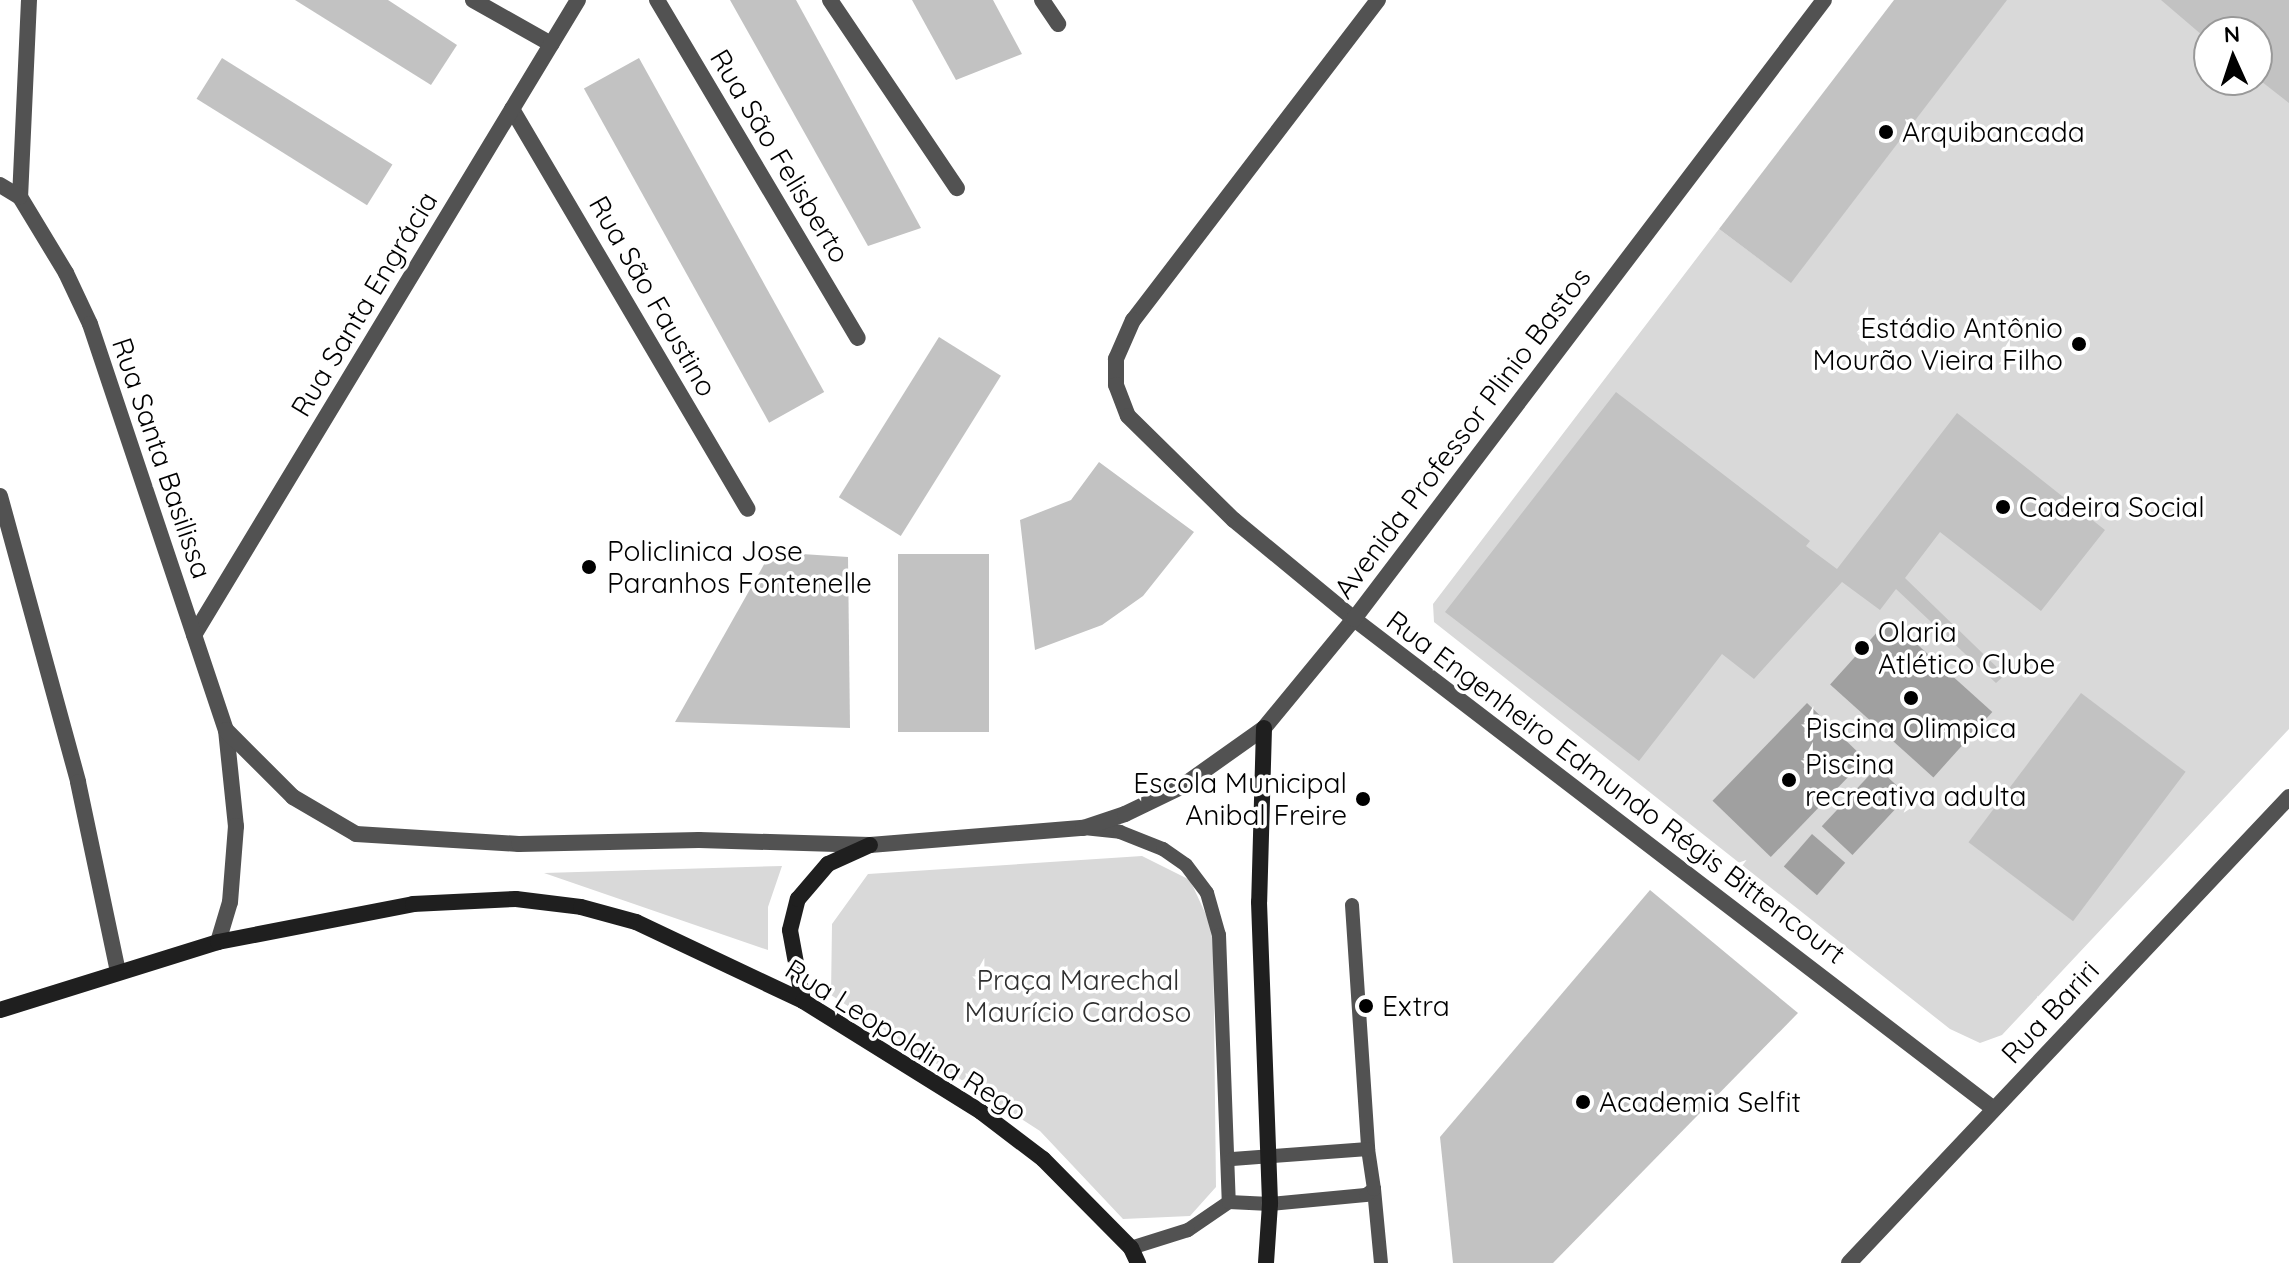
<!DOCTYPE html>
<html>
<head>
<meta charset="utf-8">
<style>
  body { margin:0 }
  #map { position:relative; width:2289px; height:1263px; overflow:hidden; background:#fff; font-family:Quicksand,sans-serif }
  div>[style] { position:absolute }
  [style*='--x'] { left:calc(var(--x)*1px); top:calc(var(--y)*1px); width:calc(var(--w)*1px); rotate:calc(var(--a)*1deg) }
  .green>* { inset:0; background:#d9d9d9 }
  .water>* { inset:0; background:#a0a0a0; transform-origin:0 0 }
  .building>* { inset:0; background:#c2c2c2; transform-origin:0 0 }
  .service>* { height:14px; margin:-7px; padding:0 7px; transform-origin:7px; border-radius:7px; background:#525252 }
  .minor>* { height:16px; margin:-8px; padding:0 8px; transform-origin:8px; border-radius:8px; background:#525252 }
  .tertiary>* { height:16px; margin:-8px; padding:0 8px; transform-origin:8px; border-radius:8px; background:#525252 }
  .secondary>* { height:16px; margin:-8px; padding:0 8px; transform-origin:8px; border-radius:8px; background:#1f1f1f }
  .dots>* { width:22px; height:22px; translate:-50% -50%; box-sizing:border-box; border:4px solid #fff; border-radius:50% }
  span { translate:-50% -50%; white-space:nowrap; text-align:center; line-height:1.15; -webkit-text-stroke:7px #fff; paint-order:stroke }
  .poi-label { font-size:28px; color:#000 }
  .left { translate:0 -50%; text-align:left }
  .right { translate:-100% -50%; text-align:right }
  .street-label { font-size:28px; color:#000 }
  .park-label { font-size:28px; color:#303030 }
  .north { position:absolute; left:2193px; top:16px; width:80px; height:80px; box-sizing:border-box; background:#fff; border:2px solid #999; border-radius:50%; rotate:357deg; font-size:22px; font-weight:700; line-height:32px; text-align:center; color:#000 }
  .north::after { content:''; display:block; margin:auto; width:28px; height:36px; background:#000; clip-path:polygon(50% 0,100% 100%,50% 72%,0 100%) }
</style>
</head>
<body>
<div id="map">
  <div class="green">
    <i style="clip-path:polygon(evenodd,1968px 0,2289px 0,2289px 729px,2002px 1035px,1980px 1043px,1950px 1029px,1434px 622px,1433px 604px,1719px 229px,1766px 264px,1968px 0,2209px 32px,2257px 32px,2257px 80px,2209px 80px,2209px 32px)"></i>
    <i style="clip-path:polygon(1142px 856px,1190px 880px,1213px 930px,1216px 1187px,1190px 1216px,1123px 1219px,1040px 1131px,831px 995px,832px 924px,868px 874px)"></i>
    <i style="clip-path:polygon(782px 866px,768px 907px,768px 950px,544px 873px)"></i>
  </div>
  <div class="water">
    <i style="left:1889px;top:619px;width:139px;height:88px;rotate:42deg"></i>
    <i style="left:1807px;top:703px;width:81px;height:136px;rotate:44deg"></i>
    <i style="left:1877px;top:767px;width:42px;height:81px;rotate:43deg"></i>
    <i style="left:1812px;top:834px;width:44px;height:43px;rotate:41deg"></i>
  </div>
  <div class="building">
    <i style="clip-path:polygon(295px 0,388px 0,457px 45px,431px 85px)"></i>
    <i style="clip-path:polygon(730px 0,796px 0,921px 228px,868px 246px)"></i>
    <i style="clip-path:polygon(912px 0,993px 0,1022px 54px,956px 80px)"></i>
    <i style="clip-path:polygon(1894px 0,2007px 0,1791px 283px,1719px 229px)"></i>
    <i style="clip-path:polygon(2161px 0,2289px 0,2289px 103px,2257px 78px,2257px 32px,2209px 32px,2209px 41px)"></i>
    <i style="left:222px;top:58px;width:201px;height:48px;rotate:32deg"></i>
    <i style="left:639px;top:58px;width:382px;height:63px;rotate:61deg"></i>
    <i style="left:939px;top:337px;width:73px;height:189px;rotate:32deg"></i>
    <i style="clip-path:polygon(1616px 392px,1810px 541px,1806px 546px,1837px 569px,1957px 413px,2105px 530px,2041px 611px,1940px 532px,1905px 578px,2005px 675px,1996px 683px,1896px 589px,1880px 610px,1842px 582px,1754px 679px,1722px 654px,1639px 761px,1445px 612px)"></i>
    <i style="clip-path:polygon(1099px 462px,1194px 532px,1143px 596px,1102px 625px,1035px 650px,1020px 520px,1071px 500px)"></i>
    <i style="clip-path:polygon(771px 552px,848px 557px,850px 728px,675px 722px)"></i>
    <i style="left:898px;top:554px;width:91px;height:178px"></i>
    <i style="left:2081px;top:693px;width:131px;height:187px;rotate:37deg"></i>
    <i style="clip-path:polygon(1650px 890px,1798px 1013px,1553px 1263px,1453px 1263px,1440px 1137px)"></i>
  </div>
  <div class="service">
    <i style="--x:1084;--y:828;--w:36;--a:6"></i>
    <i style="--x:1120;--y:832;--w:46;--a:21.6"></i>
    <i style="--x:1163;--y:849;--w:28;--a:35"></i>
    <i style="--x:1186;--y:865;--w:35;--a:53"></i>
    <i style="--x:1207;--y:893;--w:44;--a:74.1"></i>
    <i style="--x:1219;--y:935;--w:267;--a:87.9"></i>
    <i style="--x:1229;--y:1202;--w:50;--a:145.7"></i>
    <i style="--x:1188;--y:1230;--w:60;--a:162.5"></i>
    <i style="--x:1352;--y:905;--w:245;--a:86.2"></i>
    <i style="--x:1374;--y:1189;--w:74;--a:84.6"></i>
    <i style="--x:1229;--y:1202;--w:41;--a:2.8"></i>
    <i style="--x:1270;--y:1204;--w:96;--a:-5.4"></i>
    <i style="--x:1366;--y:1195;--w:10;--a:-37"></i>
    <i style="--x:1374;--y:1189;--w:40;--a:-98.5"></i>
    <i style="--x:1368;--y:1149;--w:136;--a:175.8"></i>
  </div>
  <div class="minor">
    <i style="--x:473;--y:0;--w:90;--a:29.4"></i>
    <i style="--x:657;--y:0;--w:393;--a:59.3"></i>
    <i style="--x:830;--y:0;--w:227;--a:56"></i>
    <i style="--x:1042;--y:0;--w:29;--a:56"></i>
    <i style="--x:1378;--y:0;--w:403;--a:127.4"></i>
    <i style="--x:1133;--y:320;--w:43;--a:113.6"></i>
    <i style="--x:1116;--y:359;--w:26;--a:90"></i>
    <i style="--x:1116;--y:385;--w:33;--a:69"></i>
    <i style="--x:1128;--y:416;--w:148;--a:44.5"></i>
    <i style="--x:1234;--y:520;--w:156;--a:39.5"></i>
    <i style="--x:1354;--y:619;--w:806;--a:37.44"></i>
    <i style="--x:512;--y:109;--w:464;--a:59.5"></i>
    <i style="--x:0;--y:496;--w:296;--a:74.7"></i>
    <i style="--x:78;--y:782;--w:193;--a:78.1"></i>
    <i style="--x:194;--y:635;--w:742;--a:-58.84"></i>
    <i style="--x:1849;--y:1263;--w:641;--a:-46.64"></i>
  </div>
  <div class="tertiary">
    <i style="--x:29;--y:0;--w:197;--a:92.6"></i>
    <i style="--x:20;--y:197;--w:89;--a:58.8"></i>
    <i style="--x:66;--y:273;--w:56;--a:64.8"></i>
    <i style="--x:90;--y:324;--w:428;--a:71.5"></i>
    <i style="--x:226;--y:730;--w:97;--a:84.1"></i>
    <i style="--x:236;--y:826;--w:76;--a:94.5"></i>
    <i style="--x:230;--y:902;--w:42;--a:106.7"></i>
    <i style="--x:0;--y:185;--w:23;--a:31"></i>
    <i style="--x:226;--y:730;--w:95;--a:45"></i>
    <i style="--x:293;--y:797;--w:73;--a:30.4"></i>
    <i style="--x:356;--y:834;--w:163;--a:3.5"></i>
    <i style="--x:519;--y:844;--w:180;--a:-1.3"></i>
    <i style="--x:699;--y:840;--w:171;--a:1.7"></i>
    <i style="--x:870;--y:845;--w:214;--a:-4.6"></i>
    <i style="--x:1083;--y:828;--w:44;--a:-18.4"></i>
    <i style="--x:1125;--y:814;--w:62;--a:-25.7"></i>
    <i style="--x:1181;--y:787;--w:102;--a:-35.4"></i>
    <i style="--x:1264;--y:728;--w:141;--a:-50.5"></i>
    <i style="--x:1354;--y:619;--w:777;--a:-52.79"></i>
  </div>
  <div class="secondary">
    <i style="--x:1264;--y:728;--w:174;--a:91.6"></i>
    <i style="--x:1259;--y:902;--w:302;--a:87.9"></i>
    <i style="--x:1270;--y:1204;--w:59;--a:93.9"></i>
    <i style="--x:803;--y:1001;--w:72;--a:-100.4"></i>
    <i style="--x:790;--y:930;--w:32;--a:-76"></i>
    <i style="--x:798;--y:899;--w:46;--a:-49.4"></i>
    <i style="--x:828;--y:864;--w:46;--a:-24.3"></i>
    <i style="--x:0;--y:1010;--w:228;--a:-17.3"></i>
    <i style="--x:218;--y:942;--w:199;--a:-11"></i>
    <i style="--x:413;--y:904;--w:103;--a:-2.8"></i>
    <i style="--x:516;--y:899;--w:65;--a:7"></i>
    <i style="--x:581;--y:907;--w:57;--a:15.3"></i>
    <i style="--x:636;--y:922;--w:185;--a:25.3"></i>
    <i style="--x:803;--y:1001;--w:210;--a:31.9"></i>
    <i style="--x:981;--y:1112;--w:78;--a:37.2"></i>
    <i style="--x:1043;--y:1159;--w:125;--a:45.3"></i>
    <i style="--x:1131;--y:1248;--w:17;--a:65"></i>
  </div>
  <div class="dots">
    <i style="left:1886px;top:132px;background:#000"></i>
    <i style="left:2079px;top:344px;background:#000"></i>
    <i style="left:2003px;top:507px;background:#000"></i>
    <i style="left:589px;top:567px;background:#000"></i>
    <i style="left:1862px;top:648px;background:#000"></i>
    <i style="left:1911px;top:698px;background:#000"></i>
    <i style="left:1789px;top:780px;background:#000"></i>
    <i style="left:1363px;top:799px;background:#000"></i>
    <i style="left:1366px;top:1006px;background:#000"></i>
    <i style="left:1583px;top:1102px;background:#000"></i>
  </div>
  <div class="poi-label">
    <span class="left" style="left:1902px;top:132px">Arquibancada</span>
    <span class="right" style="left:2063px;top:344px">Estádio Antônio<br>Mourão Vieira Filho</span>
    <span class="left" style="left:2019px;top:507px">Cadeira Social</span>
    <span class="left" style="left:607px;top:567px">Policlinica Jose<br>Paranhos Fontenelle</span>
    <span class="left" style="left:1878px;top:648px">Olaria<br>Atlético Clube</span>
    <span style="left:1911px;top:728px">Piscina Olimpica</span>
    <span class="left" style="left:1805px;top:780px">Piscina<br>recreativa adulta</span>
    <span class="right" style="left:1347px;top:799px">Escola Municipal<br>Anibal Freire</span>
    <span class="left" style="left:1382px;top:1006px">Extra</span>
    <span class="left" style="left:1599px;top:1102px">Academia Selfit</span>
  </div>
  <div class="street-label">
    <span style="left:780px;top:156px;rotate:59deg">Rua São Felisberto</span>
    <span style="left:653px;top:296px;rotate:60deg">Rua São Faustino</span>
    <span style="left:364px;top:304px;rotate:-59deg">Rua Santa Engrácia</span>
    <span style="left:1462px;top:433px;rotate:-53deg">Avenida Professor Plinio Bastos</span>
    <span style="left:162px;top:458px;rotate:71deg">Rua Santa Basilissa</span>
    <span style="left:1616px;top:787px;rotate:37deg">Rua Engenheiro Edmundo Régis Bittencourt</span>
    <span style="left:2050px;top:1012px;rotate:-47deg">Rua Bariri</span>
    <span style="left:906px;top:1040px;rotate:32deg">Rua Leopoldina Rego</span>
  </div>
  <div class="park-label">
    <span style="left:1078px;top:996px">Praça Marechal<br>Maurício Cardoso</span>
  </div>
  <div class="north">N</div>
</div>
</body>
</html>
